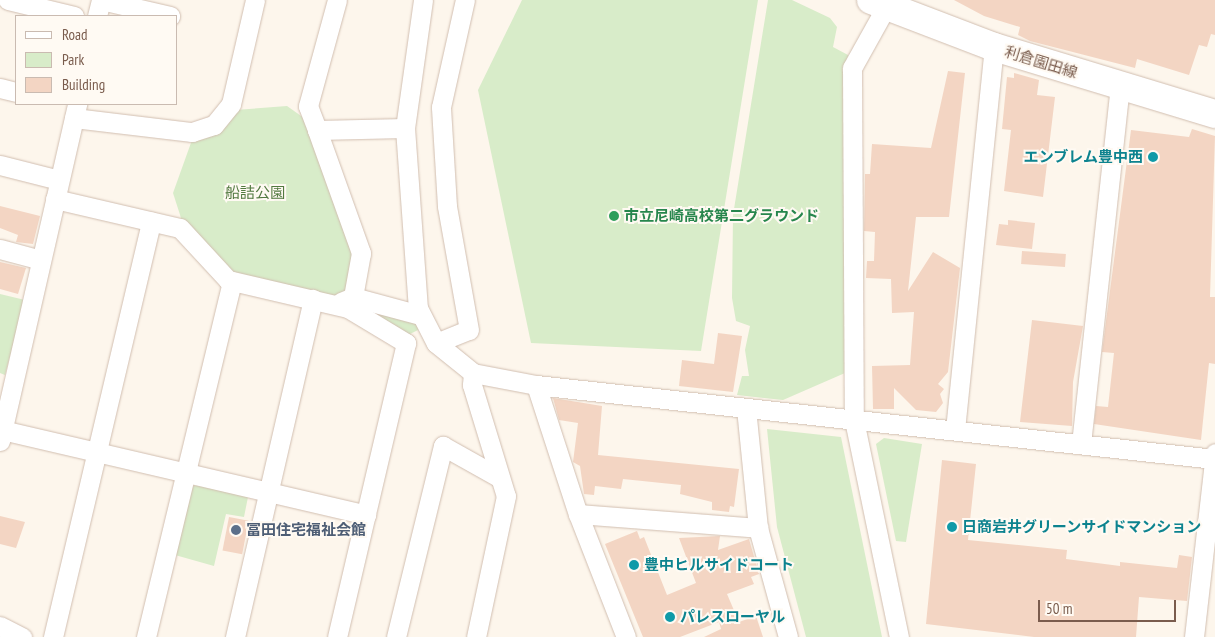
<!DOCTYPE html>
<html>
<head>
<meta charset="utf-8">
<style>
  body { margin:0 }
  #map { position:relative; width:1215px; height:637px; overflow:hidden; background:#fdf6ec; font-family:"PT Sans Narrow","Noto Sans JP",sans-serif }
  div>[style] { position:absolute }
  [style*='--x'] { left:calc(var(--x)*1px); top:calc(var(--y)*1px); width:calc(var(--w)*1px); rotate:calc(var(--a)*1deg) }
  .green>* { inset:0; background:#d8ecc9 }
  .building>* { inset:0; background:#f3d5c3; transform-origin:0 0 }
  .roads { filter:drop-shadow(0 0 1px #d1beb0) drop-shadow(0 0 1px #d1beb0) }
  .street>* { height:19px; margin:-9.5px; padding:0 9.5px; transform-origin:9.5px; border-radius:9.5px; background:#fff }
  .secondary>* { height:28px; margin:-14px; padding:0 14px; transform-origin:14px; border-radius:14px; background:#fff }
  .dots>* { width:14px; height:14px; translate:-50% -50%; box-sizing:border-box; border:2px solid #fffaf3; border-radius:50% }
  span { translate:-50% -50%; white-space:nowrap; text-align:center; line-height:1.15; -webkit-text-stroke:4px #fffaf3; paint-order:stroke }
  .street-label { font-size:15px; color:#7a5c4d }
  .culture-label { font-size:15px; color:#0d838f; font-weight:700 }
  .right { translate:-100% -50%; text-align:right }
  .left { translate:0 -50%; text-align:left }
  .park-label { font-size:15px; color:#537a41 }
  .leisure-label { font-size:15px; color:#27864d; font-weight:700 }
  .service-label { font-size:15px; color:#4e5e75; font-weight:700 }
  .legend { position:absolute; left:15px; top:15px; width:162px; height:90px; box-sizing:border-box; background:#fffaf3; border:1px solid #cabbb1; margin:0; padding:6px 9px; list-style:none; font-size:15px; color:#7a5c4d }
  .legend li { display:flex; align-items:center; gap:10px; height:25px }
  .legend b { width:25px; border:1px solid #cabbb1 }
  .scale { position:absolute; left:1038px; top:600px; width:138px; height:22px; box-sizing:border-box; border:2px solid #7a5c4d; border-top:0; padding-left:6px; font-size:15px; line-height:18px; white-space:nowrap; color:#7a5c4d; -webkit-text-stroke:4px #fffaf3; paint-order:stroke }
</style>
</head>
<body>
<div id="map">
  <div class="green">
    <i style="clip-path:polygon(522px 0,758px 0,701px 351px,531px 343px,478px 90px)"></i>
    <i style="clip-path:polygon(768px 0,792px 0,830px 18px,837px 27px,833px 47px,848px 55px,845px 373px,783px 400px,737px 395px,742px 376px,749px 376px,745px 350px,750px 326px,736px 321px,732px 298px,733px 215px)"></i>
    <i style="clip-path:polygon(287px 106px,304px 118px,357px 254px,350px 290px,339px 297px,230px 273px,182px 221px,173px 193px,192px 140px,235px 110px)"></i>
    <i style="clip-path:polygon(0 294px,25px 300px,5px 375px,0 373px)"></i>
    <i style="clip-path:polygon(356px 302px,405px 315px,422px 328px,406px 336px)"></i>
    <i style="clip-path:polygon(767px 429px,841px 437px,882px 637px,806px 637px,777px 527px)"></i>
    <i style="clip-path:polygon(884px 438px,922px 444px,906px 542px,896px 541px,876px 444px)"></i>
    <i style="clip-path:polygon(199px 484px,248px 497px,244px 517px,226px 514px,214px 566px,175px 555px,191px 487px)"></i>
  </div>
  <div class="building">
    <i style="clip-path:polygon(954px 0,1215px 0,1215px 35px,1211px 34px,1207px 47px,1199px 45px,1189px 75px,1137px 59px,1135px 68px,1030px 41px,1018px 35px,1020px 27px,984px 16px)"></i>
    <i style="clip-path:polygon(948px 71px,965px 73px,949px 217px,916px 217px,908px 291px,933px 252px,960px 268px,948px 372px,938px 384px,944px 389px,940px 394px,943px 403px,936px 412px,916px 410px,894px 388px,894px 409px,873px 409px,872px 366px,910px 365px,914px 312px,892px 313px,891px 279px,866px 278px,867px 261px,874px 261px,875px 232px,864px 231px,865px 174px,870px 174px,872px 144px,931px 148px)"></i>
    <i style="clip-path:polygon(1014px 73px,1039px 80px,1037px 95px,1055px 97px,1043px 197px,1004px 191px,1011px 130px,1002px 129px,1007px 77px,1014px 78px)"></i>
    <i style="clip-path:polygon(1192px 129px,1215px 136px,1210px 297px,1215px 297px,1215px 364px,1209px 363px,1201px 440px,1094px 424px,1096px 406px,1108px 407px,1114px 353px,1102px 352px,1131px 130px,1189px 137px)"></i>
    <i style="clip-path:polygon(0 206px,40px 216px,33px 244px,16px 242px,18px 235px,0 228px)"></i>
    <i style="clip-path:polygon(1008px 220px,1035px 223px,1032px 249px,996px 245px,999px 224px,1008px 225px)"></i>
    <i style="left:1022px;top:251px;width:44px;height:13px;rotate:4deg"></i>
    <i style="clip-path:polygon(0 262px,26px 268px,18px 294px,0 289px)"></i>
    <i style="clip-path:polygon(1032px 320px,1083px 326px,1073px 382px,1072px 426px,1020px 422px)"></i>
    <i style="clip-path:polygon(718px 333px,742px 336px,733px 392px,679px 386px,682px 360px,714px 364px)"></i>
    <i style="clip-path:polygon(553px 398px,602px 406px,598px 455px,739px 469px,734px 507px,730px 506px,729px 512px,712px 510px,712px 502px,680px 494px,681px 485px,623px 479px,621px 489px,595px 486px,594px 495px,584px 494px,580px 466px,573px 462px,578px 423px,559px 420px)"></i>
    <i style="clip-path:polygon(942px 460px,976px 464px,968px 540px,1067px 550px,1066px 559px,1120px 566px,1120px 562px,1177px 568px,1179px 555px,1192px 557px,1187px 601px,1139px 597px,1136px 637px,1034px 637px,926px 624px)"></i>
    <i style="clip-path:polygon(0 516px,25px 522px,16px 548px,0 544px)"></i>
    <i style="left:229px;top:517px;width:20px;height:34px;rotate:11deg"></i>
    <i style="clip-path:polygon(637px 531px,640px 539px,644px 537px,667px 595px,696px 583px,679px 538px,720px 536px,718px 550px,749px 539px,759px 574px,751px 577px,754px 584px,727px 594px,739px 622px,756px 616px,763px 637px,704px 637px,721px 629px,719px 622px,680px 637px,643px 637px,605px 544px)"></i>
  </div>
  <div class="roads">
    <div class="street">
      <i style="--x:8;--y:0;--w:68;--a:13.6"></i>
      <i style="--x:337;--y:0;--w:110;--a:105.3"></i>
      <i style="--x:308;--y:106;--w:26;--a:69"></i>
      <i style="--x:317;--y:130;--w:88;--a:-1.3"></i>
      <i style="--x:423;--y:0;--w:129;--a:98"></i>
      <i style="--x:405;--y:128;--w:180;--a:85.9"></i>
      <i style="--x:418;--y:308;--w:39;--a:63"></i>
      <i style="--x:436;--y:343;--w:48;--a:39"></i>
      <i style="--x:473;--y:373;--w:64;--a:10.8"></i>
      <i style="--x:536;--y:385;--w:683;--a:6.22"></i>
      <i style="--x:886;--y:7;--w:70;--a:119.1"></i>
      <i style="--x:852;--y:68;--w:352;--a:89.7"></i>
      <i style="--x:854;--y:420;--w:222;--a:78.3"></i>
      <i style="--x:97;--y:16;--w:16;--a:-76"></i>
      <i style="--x:101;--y:0;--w:71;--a:13.1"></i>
      <i style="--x:0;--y:88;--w:16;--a:14"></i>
      <i style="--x:74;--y:118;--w:119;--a:6.8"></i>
      <i style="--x:192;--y:132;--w:23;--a:-18"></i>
      <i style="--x:214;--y:125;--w:27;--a:-51"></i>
      <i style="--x:231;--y:104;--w:107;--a:-77"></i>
      <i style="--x:317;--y:130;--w:131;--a:70.3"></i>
      <i style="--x:361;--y:253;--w:45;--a:100.3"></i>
      <i style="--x:0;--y:165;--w:61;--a:14.3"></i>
      <i style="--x:55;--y:199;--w:128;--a:13.1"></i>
      <i style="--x:180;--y:228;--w:71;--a:47.3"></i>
      <i style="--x:228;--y:280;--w:123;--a:13.1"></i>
      <i style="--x:348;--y:308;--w:68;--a:31.1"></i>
      <i style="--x:406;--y:343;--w:302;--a:103.2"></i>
      <i style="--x:0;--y:249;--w:42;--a:15"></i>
      <i style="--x:341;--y:302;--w:13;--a:-23"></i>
      <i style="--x:353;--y:297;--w:69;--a:15"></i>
      <i style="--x:436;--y:343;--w:35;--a:-22"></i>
      <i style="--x:469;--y:330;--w:126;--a:-100.1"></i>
      <i style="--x:447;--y:206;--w:99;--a:-93.5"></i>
      <i style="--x:441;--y:107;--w:110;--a:-77.4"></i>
      <i style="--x:473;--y:373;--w:12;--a:95"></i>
      <i style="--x:472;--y:385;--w:116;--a:73"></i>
      <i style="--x:506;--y:496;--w:144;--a:102"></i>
      <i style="--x:536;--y:385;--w:136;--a:72"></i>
      <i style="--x:578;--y:514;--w:132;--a:68.7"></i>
      <i style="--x:746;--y:408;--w:121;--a:84.3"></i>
      <i style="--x:758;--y:528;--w:113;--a:74.6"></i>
      <i style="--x:2;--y:430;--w:374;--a:13.1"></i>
      <i style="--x:955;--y:430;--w:385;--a:-84.2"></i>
      <i style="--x:0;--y:441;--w:346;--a:-77.1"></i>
      <i style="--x:1081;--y:444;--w:360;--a:-83.8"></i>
      <i style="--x:578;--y:514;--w:181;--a:4.4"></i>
      <i style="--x:0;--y:626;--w:25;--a:27"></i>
      <i style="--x:53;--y:637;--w:427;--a:-76.7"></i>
      <i style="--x:146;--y:637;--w:366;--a:-76.4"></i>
      <i style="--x:235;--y:637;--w:347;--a:-77"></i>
      <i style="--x:396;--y:637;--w:197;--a:-76.2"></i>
      <i style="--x:443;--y:446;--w:65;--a:29.3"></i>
      <i style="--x:1194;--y:637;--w:185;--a:-83.5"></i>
    </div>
    <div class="secondary">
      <i style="--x:871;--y:0;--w:132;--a:20.9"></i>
      <i style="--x:994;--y:47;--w:231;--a:16.9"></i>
    </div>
  </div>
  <div class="dots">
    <i style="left:1153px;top:157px;background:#0f9aa8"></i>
    <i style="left:614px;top:216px;background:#2e9e5b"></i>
    <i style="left:952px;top:527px;background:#0f9aa8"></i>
    <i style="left:236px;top:530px;background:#5c6f8a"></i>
    <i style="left:634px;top:565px;background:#0f9aa8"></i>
    <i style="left:670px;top:617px;background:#0f9aa8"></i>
  </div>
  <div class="street-label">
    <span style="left:1041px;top:62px;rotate:17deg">利倉園田線</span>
  </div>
  <div class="culture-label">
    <span class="right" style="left:1143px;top:157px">エンブレム豊中西</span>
    <span class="left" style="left:962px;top:527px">日商岩井グリーンサイドマンション</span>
    <span class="left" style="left:644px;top:565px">豊中ヒルサイドコート</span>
    <span class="left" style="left:680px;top:617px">パレスローヤル</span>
  </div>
  <div class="park-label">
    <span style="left:255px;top:193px">船詰公園</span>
  </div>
  <div class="leisure-label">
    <span class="left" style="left:624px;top:216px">市立尼崎高校第二グラウンド</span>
  </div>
  <div class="service-label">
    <span class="left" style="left:246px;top:530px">冨田住宅福祉会館</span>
  </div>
  <ul class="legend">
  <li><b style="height:6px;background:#fff"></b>Road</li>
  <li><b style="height:14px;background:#d8ecc9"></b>Park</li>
  <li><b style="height:14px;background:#f3d5c3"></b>Building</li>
  </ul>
  <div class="scale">50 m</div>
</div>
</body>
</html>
